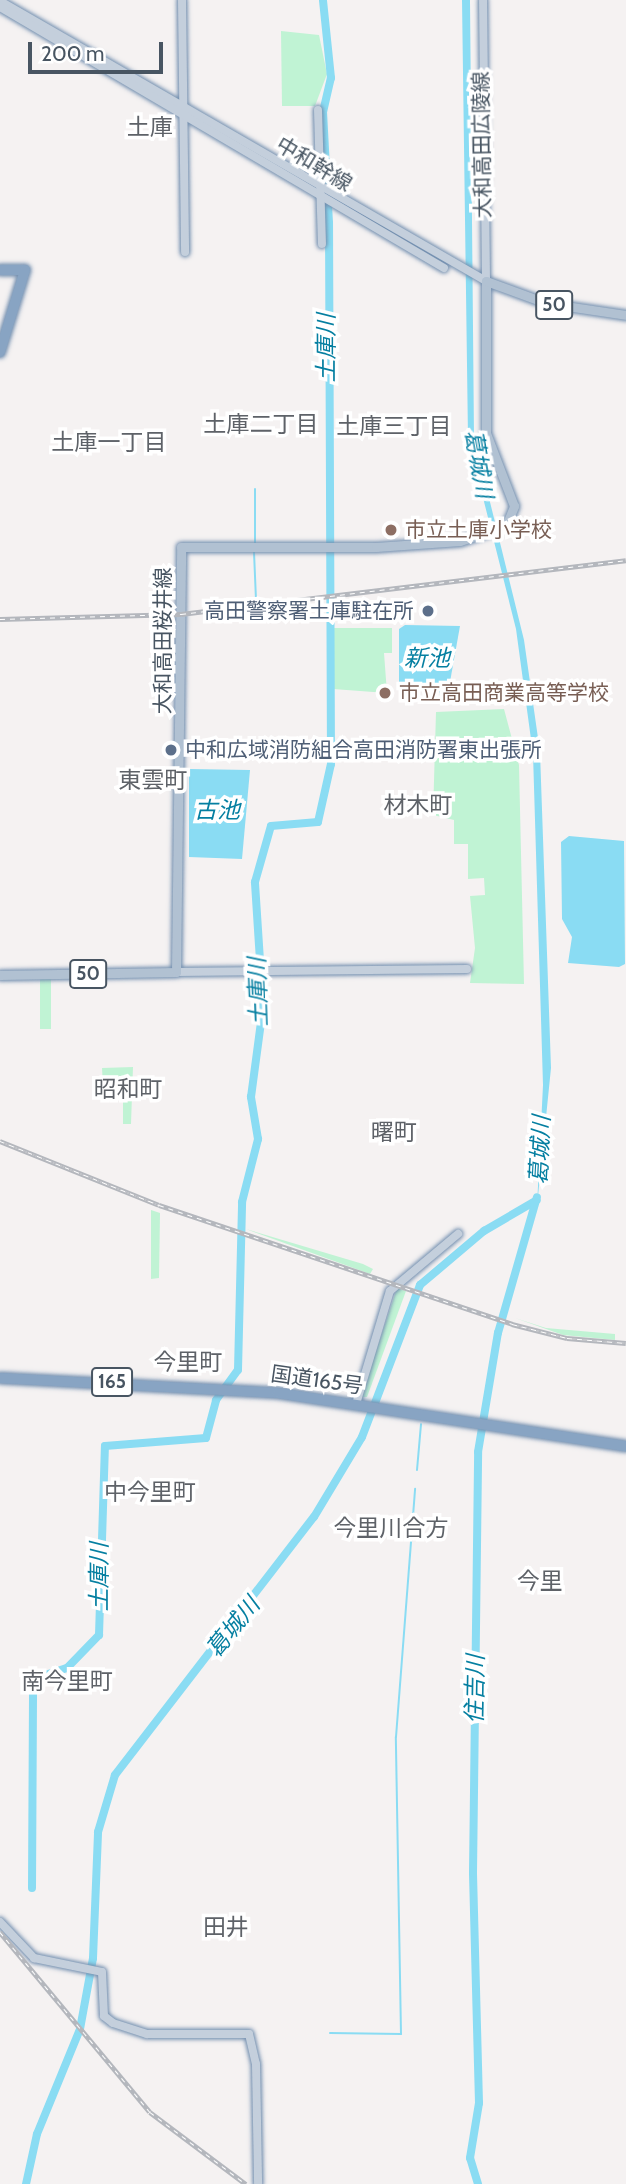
<!DOCTYPE html>
<html>
<head>
<meta charset="utf-8">
<style>
  body { margin:0 }
  #map { position:relative; width:626px; height:2184px; overflow:hidden; background:#f5f2f2; font-family:Cabin,"Noto Sans JP",sans-serif }
  div>[style] { position:absolute }
  [style*='--x'] { left:calc(var(--x)*1px); top:calc(var(--y)*1px); width:calc(var(--w)*1px); rotate:calc(var(--a)*1deg) }
  .green>* { inset:0; background:#c0f3d4; transform-origin:0 0 }
  .water>* { inset:0; background:#8adcf3 }
  .stream>* { height:2px; margin:-1px; padding:0 1px; transform-origin:1px; border-radius:1px; background:#8adcf3 }
  .river>* { height:8px; margin:-4px; padding:0 4px; transform-origin:4px; border-radius:4px; background:#8adcf3 }
  .roads { filter:drop-shadow(0 0 2px #738faf) drop-shadow(0 0 2px #738faf) }
  .secondary>* { height:8px; margin:-4px; padding:0 4px; transform-origin:4px; border-radius:4px; background:#c4cfdc }
  .primary>* { height:9px; margin:-4.5px; padding:0 4.5px; transform-origin:4.5px; border-radius:4.5px; background:#b1c1d2 }
  .highway>* { height:10px; margin:-5px; padding:0 5px; transform-origin:5px; border-radius:5px; background:#88a4c3 }
  .rail>* { height:4.5px; margin-top:-2.25px; transform-origin:0; background:repeating-linear-gradient(90deg,#fff 0 5px,#b4b7bd 0 10px); box-sizing:border-box; border-block:2px solid #b4b7bd }
  .dots>* { width:19px; height:19px; translate:-50% -50%; box-sizing:border-box; border:4px solid #fff; border-radius:50% }
  span { translate:-50% -50%; white-space:nowrap; text-align:center; line-height:1.15; -webkit-text-stroke:7px #fff; paint-order:stroke }
  .shield-label span { padding:2px 5px; background:#fff; border:2px solid; border-radius:5px; -webkit-text-stroke-width:0 }
  .shield-label { font-size:19px; color:#485562; font-weight:700 }
  .street-label { font-size:21px; color:#485562 }
  .education-label { font-size:21px; color:#785e54 }
  .left { translate:0 -50%; text-align:left }
  .service-label { font-size:21px; color:#4e5e75 }
  .right { translate:-100% -50%; text-align:right }
  .neighbourhood-label { font-size:23px; color:#5e6268 }
  .water-label { font-size:23px; color:#057fa1; font-style:italic }
  .scale { position:absolute; left:28px; top:42px; width:135px; height:32px; box-sizing:border-box; border:4px solid #485562; border-top:0; padding-left:9px; font-size:21px; line-height:24px; white-space:nowrap; color:#485562; -webkit-text-stroke:5px #fff; paint-order:stroke }
</style>
</head>
<body>
<div id="map">
  <div class="green">
    <i style="clip-path:polygon(281px 31px,319px 35px,327px 74px,315px 106px,282px 106px)"></i>
    <i style="clip-path:polygon(332px 628px,392px 628px,392px 653px,384px 653px,387px 693px,333px 689px)"></i>
    <i style="clip-path:polygon(504px 709px,519px 765px,524px 984px,470px 983px,475px 948px,470px 896px,485px 895px,484px 878px,468px 879px,468px 844px,454px 844px,454px 820px,433px 815px,436px 712px)"></i>
    <i style="left:40px;top:976px;width:11px;height:53px"></i>
    <i style="clip-path:polygon(133px 1067px,131px 1124px,123px 1124px,123px 1087px,103px 1086px,102px 1068px)"></i>
    <i style="clip-path:polygon(151px 1210px,160px 1213px,159px 1278px,151px 1279px)"></i>
    <i style="clip-path:polygon(246px 1229px,363px 1264px,373px 1269px,370px 1274px)"></i>
    <i style="clip-path:polygon(397px 1288px,406px 1291px,367px 1397px,361px 1397px)"></i>
    <i style="clip-path:polygon(515px 1318px,546px 1328px,615px 1334px,615px 1340px,563px 1335px)"></i>
  </div>
  <div class="water">
    <i style="clip-path:polygon(462px 0,470px 0,474px 437px,524px 640px,540px 752px,551px 1068px,537px 1206px,543px 1085px,533px 754px,516px 629px,468px 438px)"></i>
    <i style="clip-path:polygon(405px 625px,460px 626px,448px 693px,399px 689px,399px 629px)"></i>
    <i style="clip-path:polygon(189px 769px,250px 770px,242px 859px,189px 857px)"></i>
    <i style="clip-path:polygon(569px 836px,624px 841px,625px 964px,619px 967px,568px 963px,572px 937px,562px 919px,561px 842px)"></i>
  </div>
  <div class="stream">
    <i style="--x:255;--y:544;--w:55;--a:-90"></i>
    <i style="--x:254;--y:552;--w:48;--a:87.6"></i>
    <i style="--x:417;--y:1470;--w:46;--a:-85"></i>
    <i style="--x:330;--y:2033;--w:71;--a:0.8"></i>
    <i style="--x:401;--y:2034;--w:297;--a:-91"></i>
    <i style="--x:396;--y:1737;--w:249;--a:-85.6"></i>
  </div>
  <div class="river">
    <i style="--x:32;--y:1888;--w:209;--a:-89.7"></i>
    <i style="--x:33;--y:1679;--w:36;--a:-18"></i>
    <i style="--x:67;--y:1668;--w:46;--a:-45.9"></i>
    <i style="--x:99;--y:1635;--w:189;--a:-88.2"></i>
    <i style="--x:105;--y:1446;--w:101;--a:-4.5"></i>
    <i style="--x:206;--y:1438;--w:39;--a:-75"></i>
    <i style="--x:216;--y:1400;--w:37;--a:-54"></i>
    <i style="--x:238;--y:1370;--w:168;--a:-88.6"></i>
    <i style="--x:242;--y:1202;--w:65;--a:-75.7"></i>
    <i style="--x:258;--y:1139;--w:43;--a:-99.5"></i>
    <i style="--x:251;--y:1097;--w:91;--a:-82.4"></i>
    <i style="--x:263;--y:1007;--w:125;--a:-93.7"></i>
    <i style="--x:255;--y:882;--w:58;--a:-74.1"></i>
    <i style="--x:271;--y:826;--w:47;--a:-4.9"></i>
    <i style="--x:318;--y:822;--w:59;--a:-77.4"></i>
    <i style="--x:331;--y:764;--w:541;--a:-90.21"></i>
    <i style="--x:329;--y:223;--w:111;--a:-93.1"></i>
    <i style="--x:323;--y:112;--w:35;--a:-77"></i>
    <i style="--x:331;--y:78;--w:78;--a:-95.9"></i>
    <i style="--x:26;--y:2184;--w:51;--a:-77.6"></i>
    <i style="--x:37;--y:2134;--w:113;--a:-67.7"></i>
    <i style="--x:80;--y:2029;--w:72;--a:-79.6"></i>
    <i style="--x:93;--y:1958;--w:126;--a:-87.7"></i>
    <i style="--x:98;--y:1832;--w:59;--a:-73.4"></i>
    <i style="--x:115;--y:1775;--w:326;--a:-52.4"></i>
    <i style="--x:314;--y:1517;--w:93;--a:-59"></i>
    <i style="--x:362;--y:1437;--w:163;--a:-69.1"></i>
    <i style="--x:420;--y:1285;--w:84;--a:-40.2"></i>
    <i style="--x:484;--y:1231;--w:61;--a:-30.3"></i>
    <i style="--x:478;--y:2184;--w:27;--a:-107"></i>
    <i style="--x:470;--y:2158;--w:56;--a:-80.7"></i>
    <i style="--x:479;--y:2103;--w:230;--a:-91.5"></i>
    <i style="--x:473;--y:1873;--w:421;--a:-89.3"></i>
    <i style="--x:478;--y:1452;--w:121;--a:-80.5"></i>
    <i style="--x:498;--y:1333;--w:141;--a:-74"></i>
  </div>
  <div class="roads">
    <div class="secondary">
      <i style="--x:182;--y:0;--w:252;--a:89.3"></i>
      <i style="--x:0;--y:1;--w:561;--a:29.95"></i>
      <i style="--x:486;--y:281;--w:281;--a:-90.6"></i>
      <i style="--x:0;--y:7;--w:515;--a:30.45"></i>
      <i style="--x:318;--y:110;--w:134;--a:88.3"></i>
      <i style="--x:176;--y:972;--w:291;--a:-0.6"></i>
      <i style="--x:356;--y:1404;--w:118;--a:-73.3"></i>
      <i style="--x:390;--y:1291;--w:89;--a:-40"></i>
      <i style="--x:0;--y:1922;--w:50;--a:46.6"></i>
      <i style="--x:34;--y:1958;--w:69;--a:11.6"></i>
      <i style="--x:102;--y:1972;--w:44;--a:87.4"></i>
      <i style="--x:104;--y:2016;--w:11;--a:38"></i>
      <i style="--x:113;--y:2023;--w:36;--a:18"></i>
      <i style="--x:147;--y:2034;--w:102;--a:0"></i>
      <i style="--x:249;--y:2034;--w:31;--a:77"></i>
      <i style="--x:256;--y:2064;--w:120;--a:89"></i>
    </div>
    <div class="primary">
      <i style="--x:0;--y:975;--w:176;--a:-1"></i>
      <i style="--x:176;--y:972;--w:425;--a:-89.3"></i>
      <i style="--x:181;--y:547;--w:195;--a:0"></i>
      <i style="--x:376;--y:547;--w:84;--a:-4.1"></i>
      <i style="--x:460;--y:541;--w:48;--a:-18.1"></i>
      <i style="--x:506;--y:526;--w:22;--a:-68"></i>
      <i style="--x:514;--y:506;--w:78;--a:-111"></i>
      <i style="--x:486;--y:433;--w:152;--a:-90"></i>
      <i style="--x:486;--y:281;--w:64;--a:20.1"></i>
      <i style="--x:546;--y:303;--w:81;--a:8.5"></i>
    </div>
    <div class="highway">
      <i style="--x:0;--y:270;--w:25;--a:0"></i>
      <i style="--x:25;--y:270;--w:86;--a:107"></i>
      <i style="--x:0;--y:1378;--w:278;--a:3.1"></i>
      <i style="--x:278;--y:1393;--w:352;--a:8.7"></i>
    </div>
  </div>
  <div class="rail">
    <i style="--x:0;--y:619;--w:181;--a:-1.6"></i>
    <i style="--x:181;--y:614;--w:448;--a:-6.9"></i>
    <i style="--x:0;--y:1141;--w:171;--a:21.9"></i>
    <i style="--x:159;--y:1205;--w:373;--a:18.6"></i>
    <i style="--x:512;--y:1324;--w:57;--a:14.3"></i>
    <i style="--x:567;--y:1338;--w:59;--a:4.8"></i>
    <i style="--x:0;--y:1932;--w:234;--a:50.2"></i>
    <i style="--x:150;--y:2112;--w:120;--a:36.9"></i>
  </div>
  <div class="dots">
    <i style="left:391px;top:530px;background:#8d6e63"></i>
    <i style="left:428px;top:611px;background:#5c6f8a"></i>
    <i style="left:385px;top:693px;background:#8d6e63"></i>
    <i style="left:171px;top:750px;background:#5c6f8a"></i>
  </div>
  <div class="shield-label">
    <span style="left:554px;top:305px">50</span>
    <span style="left:88px;top:974px">50</span>
    <span style="left:112px;top:1382px">165</span>
  </div>
  <div class="street-label">
    <span style="left:482px;top:145px;rotate:-91deg">大和高田広陵線</span>
    <span style="left:314px;top:164px;rotate:31deg">中和幹線</span>
    <span style="left:163px;top:641px;rotate:-90deg">大和高田桜井線</span>
    <span style="left:317px;top:1380px;rotate:8deg">国道165号</span>
  </div>
  <div class="education-label">
    <span class="left" style="left:405px;top:530px">市立土庫小学校</span>
    <span class="left" style="left:399px;top:693px">市立高田商業高等学校</span>
  </div>
  <div class="service-label">
    <span class="right" style="left:414px;top:611px">高田警察署土庫駐在所</span>
    <span class="left" style="left:185px;top:750px">中和広域消防組合高田消防署東出張所</span>
  </div>
  <div class="neighbourhood-label">
    <span style="left:150px;top:127px">土庫</span>
    <span style="left:261px;top:424px">土庫二丁目</span>
    <span style="left:394px;top:426px">土庫三丁目</span>
    <span style="left:109px;top:442px">土庫一丁目</span>
    <span style="left:153px;top:780px">東雲町</span>
    <span style="left:418px;top:805px">材木町</span>
    <span style="left:128px;top:1089px">昭和町</span>
    <span style="left:394px;top:1132px">曙町</span>
    <span style="left:188px;top:1362px">今里町</span>
    <span style="left:150px;top:1492px">中今里町</span>
    <span style="left:391px;top:1528px">今里川合方</span>
    <span style="left:540px;top:1581px">今里</span>
    <span style="left:67px;top:1681px">南今里町</span>
    <span style="left:226px;top:1927px">田井</span>
  </div>
  <div class="water-label">
    <span style="left:326px;top:348px;rotate:-90deg">土庫川</span>
    <span style="left:479px;top:464px;rotate:80deg">葛城川</span>
    <span style="left:427px;top:658px">新池</span>
    <span style="left:217px;top:810px">古池</span>
    <span style="left:258px;top:992px;rotate:-92deg">土庫川</span>
    <span style="left:540px;top:1150px;rotate:-87deg">葛城川</span>
    <span style="left:99px;top:1577px;rotate:-90deg">土庫川</span>
    <span style="left:233px;top:1627px;rotate:-51deg">葛城川</span>
    <span style="left:475px;top:1689px;rotate:-89deg">住吉川</span>
  </div>
  <div class="scale">200 m</div>
</div>
</body>
</html>
